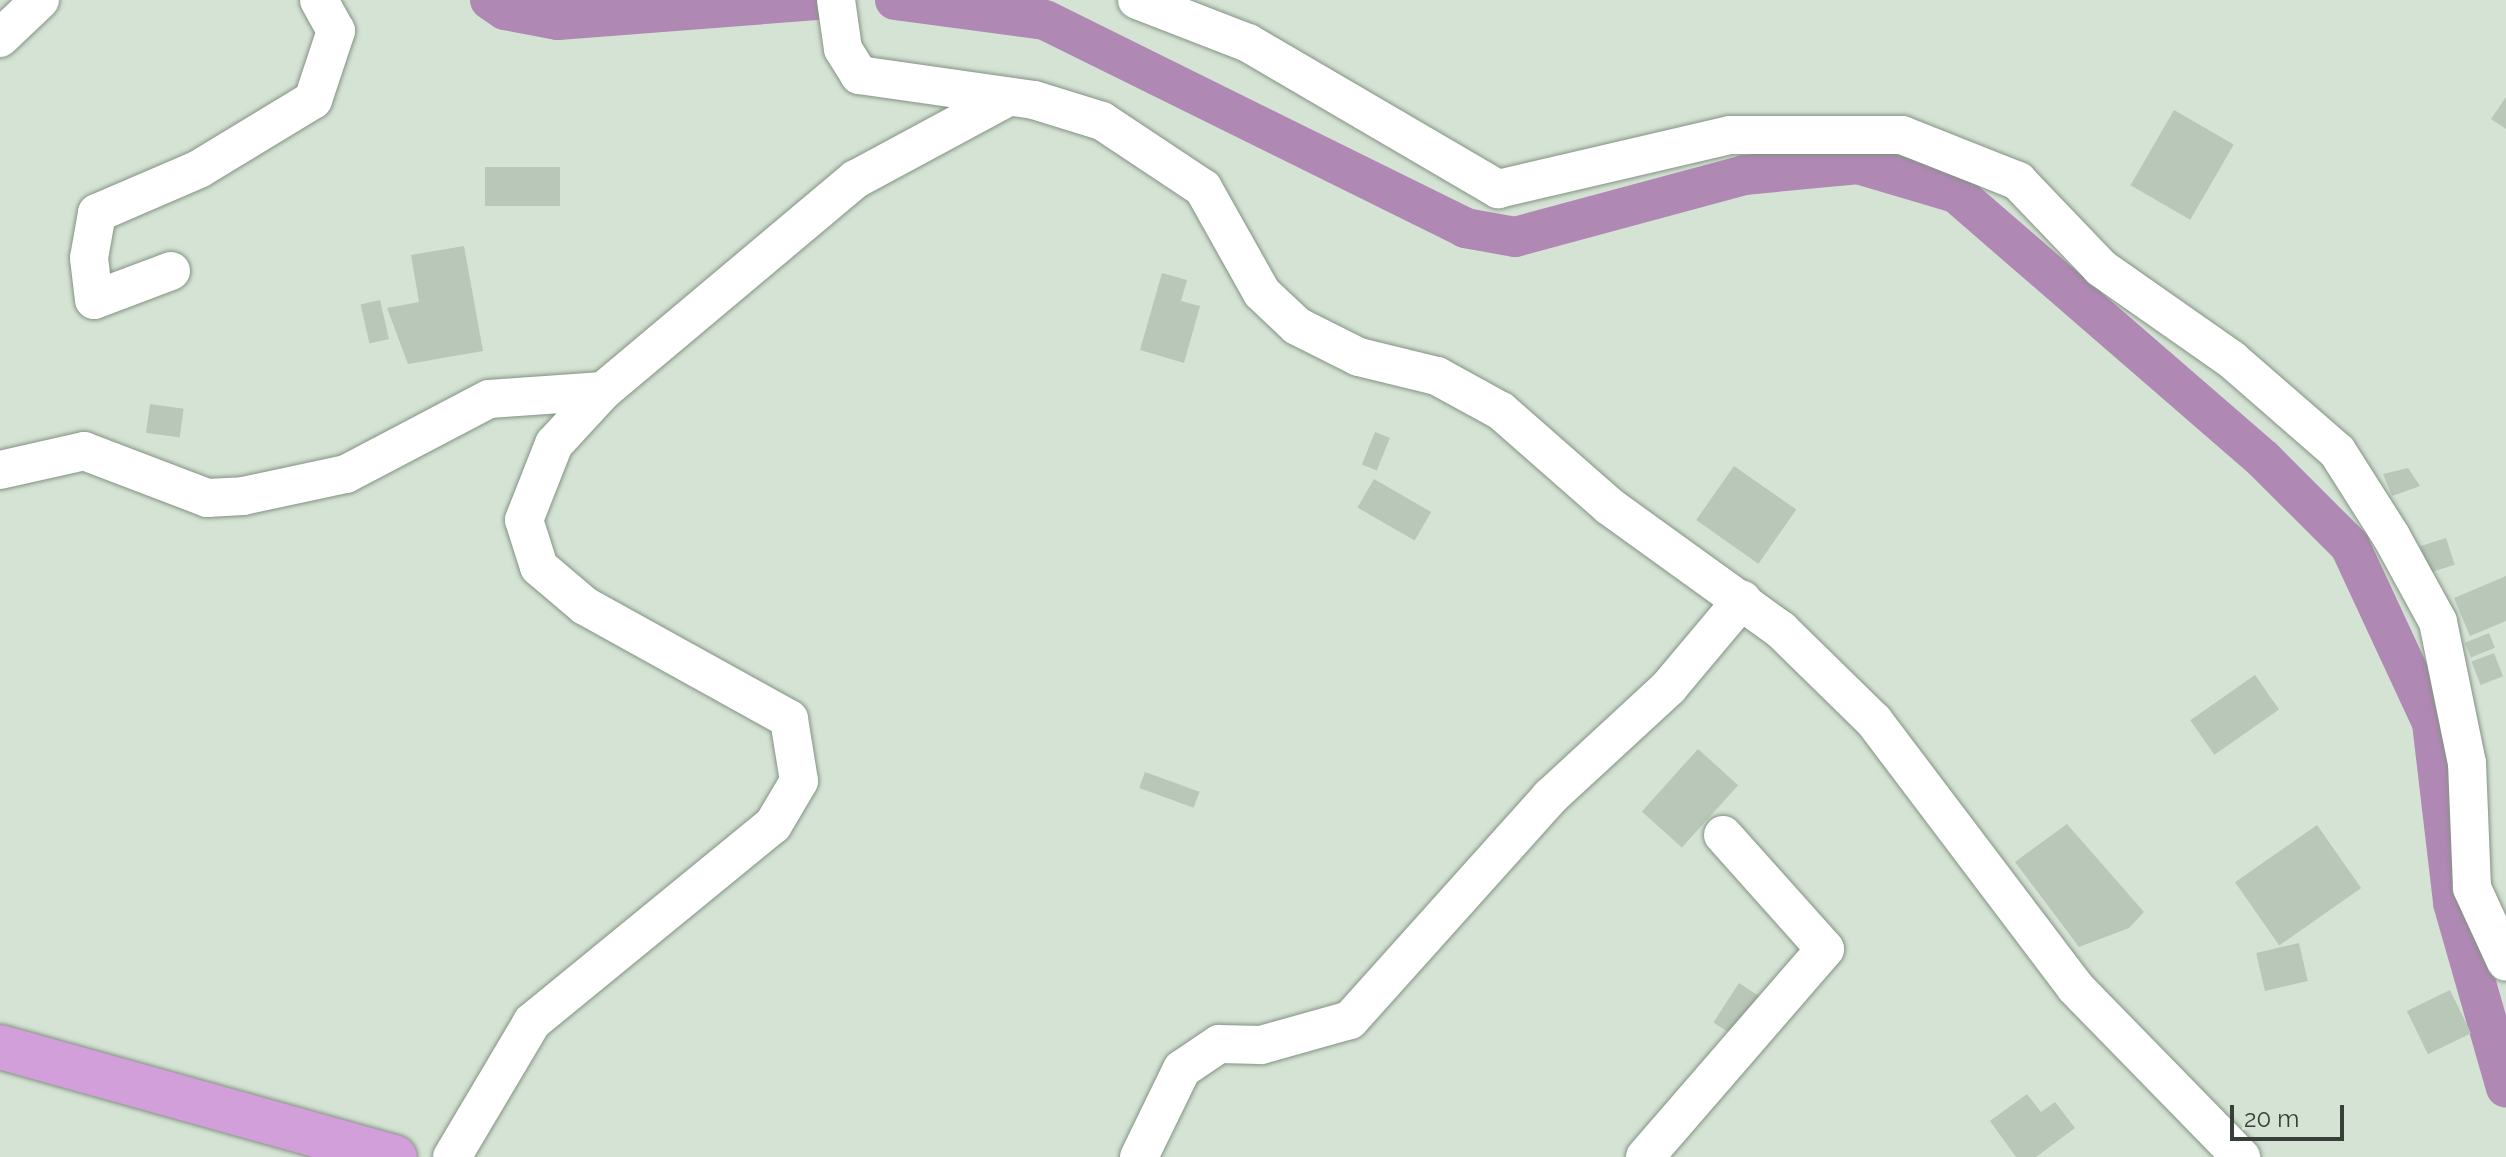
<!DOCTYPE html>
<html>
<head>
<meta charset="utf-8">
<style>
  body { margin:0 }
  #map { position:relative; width:2506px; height:1157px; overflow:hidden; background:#d4e3d4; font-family:Raleway,sans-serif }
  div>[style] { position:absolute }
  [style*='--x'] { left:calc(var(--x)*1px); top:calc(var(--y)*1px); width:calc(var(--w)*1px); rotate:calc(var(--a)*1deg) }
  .canal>* { height:40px; margin:-20px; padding:0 20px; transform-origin:20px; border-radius:20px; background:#b088b4 }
  .building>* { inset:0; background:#b8c7b7; transform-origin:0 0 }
  .roads { filter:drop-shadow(0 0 2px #839283) drop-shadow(0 0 2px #839283) }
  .minor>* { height:38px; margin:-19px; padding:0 19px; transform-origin:19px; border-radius:19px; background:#fff }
  .major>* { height:44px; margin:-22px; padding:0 22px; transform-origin:22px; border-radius:22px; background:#d39fda }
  span { translate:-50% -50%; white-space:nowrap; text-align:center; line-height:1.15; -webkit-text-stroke:6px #d4e3d4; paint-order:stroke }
  .scale { position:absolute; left:2230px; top:1105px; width:114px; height:36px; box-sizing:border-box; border:4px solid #383e38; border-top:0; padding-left:10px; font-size:24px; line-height:28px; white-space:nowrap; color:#383e38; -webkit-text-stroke:6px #d4e3d4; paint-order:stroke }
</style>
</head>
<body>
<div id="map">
  <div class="canal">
    <i style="--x:490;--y:0;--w:18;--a:34"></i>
    <i style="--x:505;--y:10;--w:54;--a:10.7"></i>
    <i style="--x:558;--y:20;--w:259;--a:-4.4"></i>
    <i style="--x:895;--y:0;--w:151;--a:7.6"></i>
    <i style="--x:1045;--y:20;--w:469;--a:26.3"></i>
    <i style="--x:1465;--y:228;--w:51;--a:10.2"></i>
    <i style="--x:1515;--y:237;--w:237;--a:-15.1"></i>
    <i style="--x:1744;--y:175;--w:115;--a:-5.5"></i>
    <i style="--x:1858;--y:164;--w:102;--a:16.5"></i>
    <i style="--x:1956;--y:193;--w:406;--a:40.9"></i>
    <i style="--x:2263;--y:459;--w:123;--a:45"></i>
    <i style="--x:2350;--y:546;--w:195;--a:65.1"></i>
    <i style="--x:2432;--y:723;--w:181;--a:83.3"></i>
    <i style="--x:2453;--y:903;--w:192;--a:74"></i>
  </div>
  <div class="building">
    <i style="clip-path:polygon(2506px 97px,2506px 129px,2491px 119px)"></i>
    <i style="left:2174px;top:110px;width:69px;height:87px;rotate:30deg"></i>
    <i style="left:560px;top:167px;width:39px;height:75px;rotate:90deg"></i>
    <i style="clip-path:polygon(464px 246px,483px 351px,408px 364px,387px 308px,419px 302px,411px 255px)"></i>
    <i style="clip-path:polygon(1162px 273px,1187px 280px,1181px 301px,1200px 306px,1184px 363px,1140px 350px)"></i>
    <i style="left:380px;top:300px;width:40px;height:20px;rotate:77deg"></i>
    <i style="left:150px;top:404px;width:34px;height:29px;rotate:8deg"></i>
    <i style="left:1375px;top:432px;width:16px;height:35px;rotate:22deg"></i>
    <i style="left:1734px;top:466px;width:76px;height:66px;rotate:35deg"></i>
    <i style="clip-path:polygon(2408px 468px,2420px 486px,2392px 496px,2383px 474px)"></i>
    <i style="left:1374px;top:479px;width:66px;height:33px;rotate:30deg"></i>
    <i style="left:2446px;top:538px;width:28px;height:27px;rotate:72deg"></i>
    <i style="clip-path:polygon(2506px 576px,2506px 621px,2470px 636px,2454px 598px)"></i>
    <i style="left:2489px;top:633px;width:16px;height:26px;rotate:68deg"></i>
    <i style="left:2494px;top:653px;width:25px;height:24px;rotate:69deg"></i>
    <i style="left:2255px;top:675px;width:42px;height:79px;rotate:55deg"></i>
    <i style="left:1698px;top:749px;width:54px;height:84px;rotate:42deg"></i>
    <i style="left:1145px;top:772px;width:58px;height:17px;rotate:20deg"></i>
    <i style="clip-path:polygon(2067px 824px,2144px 912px,2129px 928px,2079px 947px,2015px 862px)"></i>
    <i style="left:2317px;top:825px;width:77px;height:100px;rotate:55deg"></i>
    <i style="left:2299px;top:943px;width:39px;height:44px;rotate:77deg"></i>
    <i style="left:1739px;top:983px;width:27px;height:47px;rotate:33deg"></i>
    <i style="left:2450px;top:990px;width:48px;height:48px;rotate:64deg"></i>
    <i style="clip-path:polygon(2027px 1094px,2041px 1112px,2055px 1102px,2075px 1128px,2036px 1157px,2016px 1157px,1990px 1121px)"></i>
  </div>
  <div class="roads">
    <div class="minor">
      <i style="--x:836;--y:0;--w:49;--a:81.9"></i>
      <i style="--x:843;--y:49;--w:31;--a:58"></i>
      <i style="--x:859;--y:75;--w:177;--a:8.1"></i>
      <i style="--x:1034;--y:100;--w:71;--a:17.2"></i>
      <i style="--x:1102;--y:121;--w:121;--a:33.6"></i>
      <i style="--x:1203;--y:188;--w:120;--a:60.7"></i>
      <i style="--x:1262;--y:293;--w:48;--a:43.3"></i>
      <i style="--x:1297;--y:326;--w:69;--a:26.6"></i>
      <i style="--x:1359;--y:357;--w:80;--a:13.7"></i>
      <i style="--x:1437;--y:376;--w:73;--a:28.7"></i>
      <i style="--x:1501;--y:411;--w:144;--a:41.3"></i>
      <i style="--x:1609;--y:506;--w:212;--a:35.8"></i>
      <i style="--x:1781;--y:630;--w:130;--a:44.4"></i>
      <i style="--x:1874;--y:721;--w:333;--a:52.9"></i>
      <i style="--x:2075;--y:987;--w:238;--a:45.7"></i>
      <i style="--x:1137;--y:0;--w:119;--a:21.2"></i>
      <i style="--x:1248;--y:43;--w:290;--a:30.3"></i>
      <i style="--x:1498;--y:189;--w:238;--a:-13.1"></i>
      <i style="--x:1730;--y:135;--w:172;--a:0"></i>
      <i style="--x:1902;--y:135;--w:125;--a:21.6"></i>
      <i style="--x:2018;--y:181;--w:120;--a:46.3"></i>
      <i style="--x:2101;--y:268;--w:159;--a:35"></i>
      <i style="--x:2231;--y:359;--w:140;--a:41"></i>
      <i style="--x:2337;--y:451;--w:101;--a:57.6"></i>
      <i style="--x:2391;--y:536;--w:98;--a:61.3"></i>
      <i style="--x:2438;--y:622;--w:144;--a:78.4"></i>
      <i style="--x:2467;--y:763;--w:125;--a:87.7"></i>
      <i style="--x:2472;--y:888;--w:81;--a:65.3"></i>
      <i style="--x:0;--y:38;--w:55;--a:-43.5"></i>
      <i style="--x:171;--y:271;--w:82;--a:159.4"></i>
      <i style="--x:94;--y:300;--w:42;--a:-96.8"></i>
      <i style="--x:89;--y:258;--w:46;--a:-79.9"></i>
      <i style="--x:97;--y:213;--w:111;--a:-23.3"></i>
      <i style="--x:199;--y:169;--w:133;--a:-31.2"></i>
      <i style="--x:313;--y:100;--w:73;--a:-71.6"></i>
      <i style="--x:336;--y:31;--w:35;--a:-119"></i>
      <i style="--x:0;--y:470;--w:86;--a:-12.7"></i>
      <i style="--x:84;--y:451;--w:132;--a:20.9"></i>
      <i style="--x:207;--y:498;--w:36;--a:-3"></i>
      <i style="--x:243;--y:496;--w:105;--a:-12.1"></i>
      <i style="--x:346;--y:474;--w:161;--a:-27.7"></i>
      <i style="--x:489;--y:399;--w:114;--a:-4"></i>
      <i style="--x:452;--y:1157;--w:157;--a:-59.3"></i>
      <i style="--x:532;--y:1022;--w:311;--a:-39.3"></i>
      <i style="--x:773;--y:825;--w:51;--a:-59.4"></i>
      <i style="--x:799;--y:781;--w:63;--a:-99.2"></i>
      <i style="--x:789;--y:719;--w:233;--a:-151"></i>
      <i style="--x:585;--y:606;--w:60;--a:-139.7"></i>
      <i style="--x:539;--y:567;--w:49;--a:-107.7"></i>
      <i style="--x:524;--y:520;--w:82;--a:-68.5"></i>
      <i style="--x:554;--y:444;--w:72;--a:-47.2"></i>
      <i style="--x:603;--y:391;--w:330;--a:-40"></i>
      <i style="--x:856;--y:179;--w:167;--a:-28.3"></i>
      <i style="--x:1139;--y:1157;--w:98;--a:-64"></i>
      <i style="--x:1182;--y:1069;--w:45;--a:-34"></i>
      <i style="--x:1219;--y:1044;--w:42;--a:1.4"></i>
      <i style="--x:1261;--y:1045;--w:92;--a:-15.7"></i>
      <i style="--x:1350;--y:1020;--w:300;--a:-48.1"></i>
      <i style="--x:1550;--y:797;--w:162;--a:-42.7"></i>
      <i style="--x:1669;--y:687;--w:114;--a:-50"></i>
      <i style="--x:1645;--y:1157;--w:275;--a:-49.1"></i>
      <i style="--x:1825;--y:949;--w:153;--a:-131.8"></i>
    </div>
    <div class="major">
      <i style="--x:0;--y:1047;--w:410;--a:15.6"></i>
    </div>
  </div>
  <div class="scale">20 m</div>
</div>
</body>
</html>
